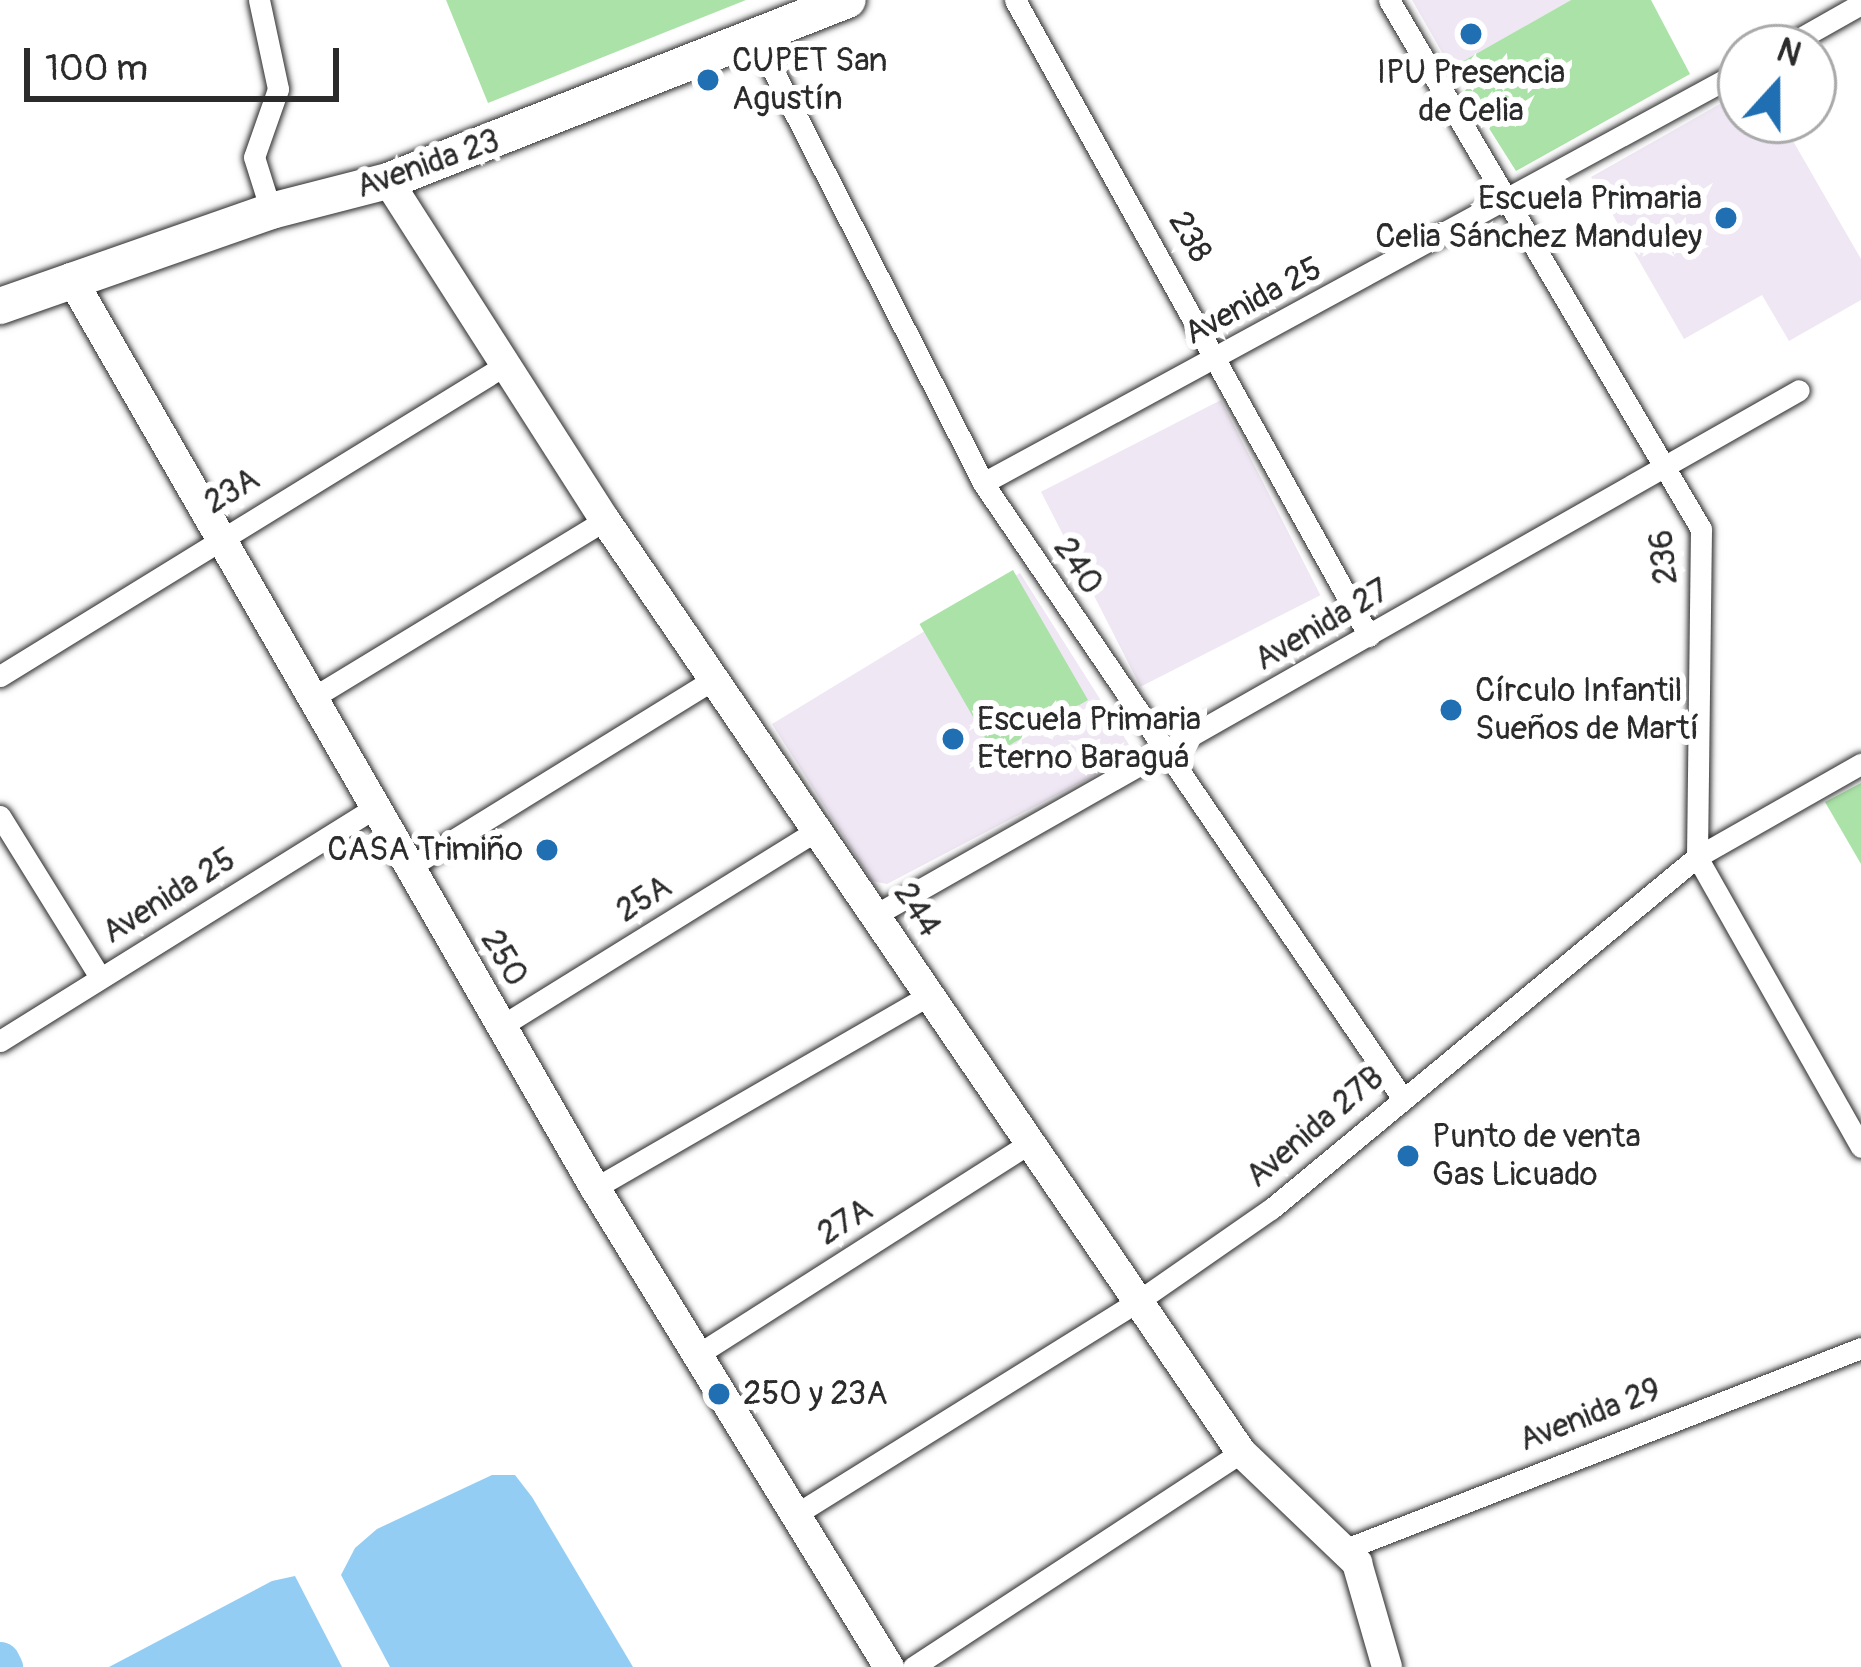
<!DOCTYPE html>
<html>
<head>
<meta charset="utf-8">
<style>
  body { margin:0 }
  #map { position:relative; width:1861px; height:1667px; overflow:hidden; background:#fff; font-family:Pangolin,sans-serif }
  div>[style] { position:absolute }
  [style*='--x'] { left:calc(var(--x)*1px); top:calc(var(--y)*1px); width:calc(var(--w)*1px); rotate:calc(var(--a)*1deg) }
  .built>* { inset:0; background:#efe7f4; transform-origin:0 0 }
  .green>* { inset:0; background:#aae2a7; transform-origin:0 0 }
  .water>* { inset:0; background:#93cdf3 }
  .river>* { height:39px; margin:-19.5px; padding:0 19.5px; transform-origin:19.5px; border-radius:19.5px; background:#93cdf3 }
  .roads { filter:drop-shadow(0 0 3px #2b2b2b) drop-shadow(0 0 3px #2b2b2b) }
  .street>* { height:21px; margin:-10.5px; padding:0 10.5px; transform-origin:10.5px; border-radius:10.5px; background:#fff }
  .secondary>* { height:30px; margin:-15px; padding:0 15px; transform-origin:15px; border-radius:15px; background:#fff }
  .primary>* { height:36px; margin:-18px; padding:0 18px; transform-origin:18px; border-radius:18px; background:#fff }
  .dots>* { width:33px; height:33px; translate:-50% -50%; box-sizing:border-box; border:6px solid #fff; border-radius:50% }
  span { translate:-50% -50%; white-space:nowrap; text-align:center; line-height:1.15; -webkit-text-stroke:12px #fff; paint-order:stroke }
  .poi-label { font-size:33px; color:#2b2b2b }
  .left { translate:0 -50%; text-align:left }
  .right { translate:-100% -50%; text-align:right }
  .street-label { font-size:33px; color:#2b2b2b }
  .north { position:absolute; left:1717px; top:24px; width:120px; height:120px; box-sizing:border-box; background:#fff; border:3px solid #aaa; border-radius:50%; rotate:21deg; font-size:33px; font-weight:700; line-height:48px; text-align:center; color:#2b2b2b }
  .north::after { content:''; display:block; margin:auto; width:42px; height:54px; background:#1f6fb2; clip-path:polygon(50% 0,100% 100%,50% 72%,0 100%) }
  .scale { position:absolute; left:24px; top:48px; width:315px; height:54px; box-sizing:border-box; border:6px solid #2b2b2b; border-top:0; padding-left:15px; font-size:36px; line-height:42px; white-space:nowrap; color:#2b2b2b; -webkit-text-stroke:9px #fff; paint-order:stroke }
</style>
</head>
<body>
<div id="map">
  <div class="built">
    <i style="clip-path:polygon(1412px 0,1571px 0,1451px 68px)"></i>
    <i style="clip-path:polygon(1741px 92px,1741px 120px,1781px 120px,1861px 259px,1861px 300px,1789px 341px,1762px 295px,1684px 339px,1591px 177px)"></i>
    <i style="left:1221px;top:400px;width:219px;height:202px;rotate:63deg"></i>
    <i style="clip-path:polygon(1020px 573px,1135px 754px,887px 884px,872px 881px,772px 724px)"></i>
  </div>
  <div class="green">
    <i style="clip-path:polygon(446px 0,746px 0,488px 103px)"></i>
    <i style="clip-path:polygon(1571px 0,1651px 0,1690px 74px,1516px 171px,1451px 68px)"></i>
    <i style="left:1013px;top:570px;width:150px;height:108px;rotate:60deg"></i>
    <i style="clip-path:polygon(1861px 783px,1861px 864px,1825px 802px)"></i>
  </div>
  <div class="water">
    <i style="clip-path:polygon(492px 1475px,515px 1475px,532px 1497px,633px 1667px,390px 1667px,341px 1575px,355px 1548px,377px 1529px)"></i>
    <i style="clip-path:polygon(295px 1576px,342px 1667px,109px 1667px,272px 1581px)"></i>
  </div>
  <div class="river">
    <i style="--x:0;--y:1661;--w:7;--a:63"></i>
  </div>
  <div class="roads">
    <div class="street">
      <i style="--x:259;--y:0;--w:91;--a:77.9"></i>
      <i style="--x:278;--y:89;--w:72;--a:109.4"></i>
      <i style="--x:254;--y:157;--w:57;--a:72.5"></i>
      <i style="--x:1015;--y:0;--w:728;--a:60.9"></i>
      <i style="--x:1389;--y:0;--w:614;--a:59.47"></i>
      <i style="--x:1701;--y:529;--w:328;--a:90.7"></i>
      <i style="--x:1697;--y:857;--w:333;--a:60.5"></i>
      <i style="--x:757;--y:39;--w:498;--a:63"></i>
      <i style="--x:983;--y:483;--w:742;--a:55.71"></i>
      <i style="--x:1783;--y:48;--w:87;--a:-29.5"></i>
      <i style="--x:983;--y:483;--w:863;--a:-28.53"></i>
      <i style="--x:0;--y:676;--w:589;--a:-31.61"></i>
      <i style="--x:309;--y:700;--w:346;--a:-31.3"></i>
      <i style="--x:0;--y:816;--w:190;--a:58.2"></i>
      <i style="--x:408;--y:868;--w:363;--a:-31.7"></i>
      <i style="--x:877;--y:914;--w:1060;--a:-29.61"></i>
      <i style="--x:503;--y:1025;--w:372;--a:-31.8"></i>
      <i style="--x:0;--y:1041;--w:439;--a:-31.9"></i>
      <i style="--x:595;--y:1188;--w:386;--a:-30"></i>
      <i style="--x:697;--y:1355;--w:393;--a:-32.5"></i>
      <i style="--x:793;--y:1516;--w:405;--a:-31.9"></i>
      <i style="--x:1137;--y:1302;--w:163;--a:-34.8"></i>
      <i style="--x:1271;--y:1209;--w:553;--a:-39.57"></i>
      <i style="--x:1697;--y:857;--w:189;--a:-29.6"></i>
      <i style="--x:1346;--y:1549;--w:553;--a:-21.32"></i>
      <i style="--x:913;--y:1667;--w:392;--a:-33.2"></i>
    </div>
    <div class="secondary">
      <i style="--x:388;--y:181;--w:403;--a:57.4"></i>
      <i style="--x:605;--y:520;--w:1128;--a:55.69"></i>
      <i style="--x:1241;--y:1452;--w:161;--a:43.7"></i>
      <i style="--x:1357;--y:1563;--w:108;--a:73.9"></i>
      <i style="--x:71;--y:278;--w:1050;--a:60.07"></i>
      <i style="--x:595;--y:1188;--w:562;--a:58.46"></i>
    </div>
    <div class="primary">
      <i style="--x:0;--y:306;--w:287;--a:-19.3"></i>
      <i style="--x:271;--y:211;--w:121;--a:-14.4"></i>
      <i style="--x:388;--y:181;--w:494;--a:-21.5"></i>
    </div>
  </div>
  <div class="dots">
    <i style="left:1471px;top:34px;background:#1f6fb2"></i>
    <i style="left:708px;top:80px;background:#1f6fb2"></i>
    <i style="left:1726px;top:218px;background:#1f6fb2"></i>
    <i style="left:1451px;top:710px;background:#1f6fb2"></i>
    <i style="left:953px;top:739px;background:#1f6fb2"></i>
    <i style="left:547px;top:850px;background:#1f6fb2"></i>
    <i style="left:1408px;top:1156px;background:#1f6fb2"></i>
    <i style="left:719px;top:1394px;background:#1f6fb2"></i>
  </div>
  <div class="poi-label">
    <span class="left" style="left:732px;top:80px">CUPET San<br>Agustín</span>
    <span style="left:1471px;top:92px">IPU Presencia<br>de Celia</span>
    <span class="right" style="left:1702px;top:218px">Escuela Primaria<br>Celia Sánchez Manduley</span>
    <span class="left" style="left:1475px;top:710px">Círculo Infantil<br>Sueños de Martí</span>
    <span class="left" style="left:977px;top:739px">Escuela Primaria<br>Eterno Baraguá</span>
    <span class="right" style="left:523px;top:850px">CASA Trimiño</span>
    <span class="left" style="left:1432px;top:1156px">Punto de venta<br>Gas Licuado</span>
    <span class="left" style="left:743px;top:1394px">250 y 23A</span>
  </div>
  <div class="street-label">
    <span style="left:428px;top:164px;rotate:-19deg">Avenida 23</span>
    <span style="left:1190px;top:237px;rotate:60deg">238</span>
    <span style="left:1253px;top:301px;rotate:-28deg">Avenida 25</span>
    <span style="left:232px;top:491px;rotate:-31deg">23A</span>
    <span style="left:1664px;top:557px;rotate:-96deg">236</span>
    <span style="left:1078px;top:566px;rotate:56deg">240</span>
    <span style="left:1322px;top:625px;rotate:-30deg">Avenida 27</span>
    <span style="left:169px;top:896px;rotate:-32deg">Avenida 25</span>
    <span style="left:644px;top:899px;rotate:-32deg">25A</span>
    <span style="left:917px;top:910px;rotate:57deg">244</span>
    <span style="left:504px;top:958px;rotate:59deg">250</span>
    <span style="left:1315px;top:1127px;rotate:-40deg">Avenida 27B</span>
    <span style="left:845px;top:1222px;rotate:-32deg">27A</span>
    <span style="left:1590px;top:1415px;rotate:-21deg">Avenida 29</span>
  </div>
  <div class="north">N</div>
  <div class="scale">100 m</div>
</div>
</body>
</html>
